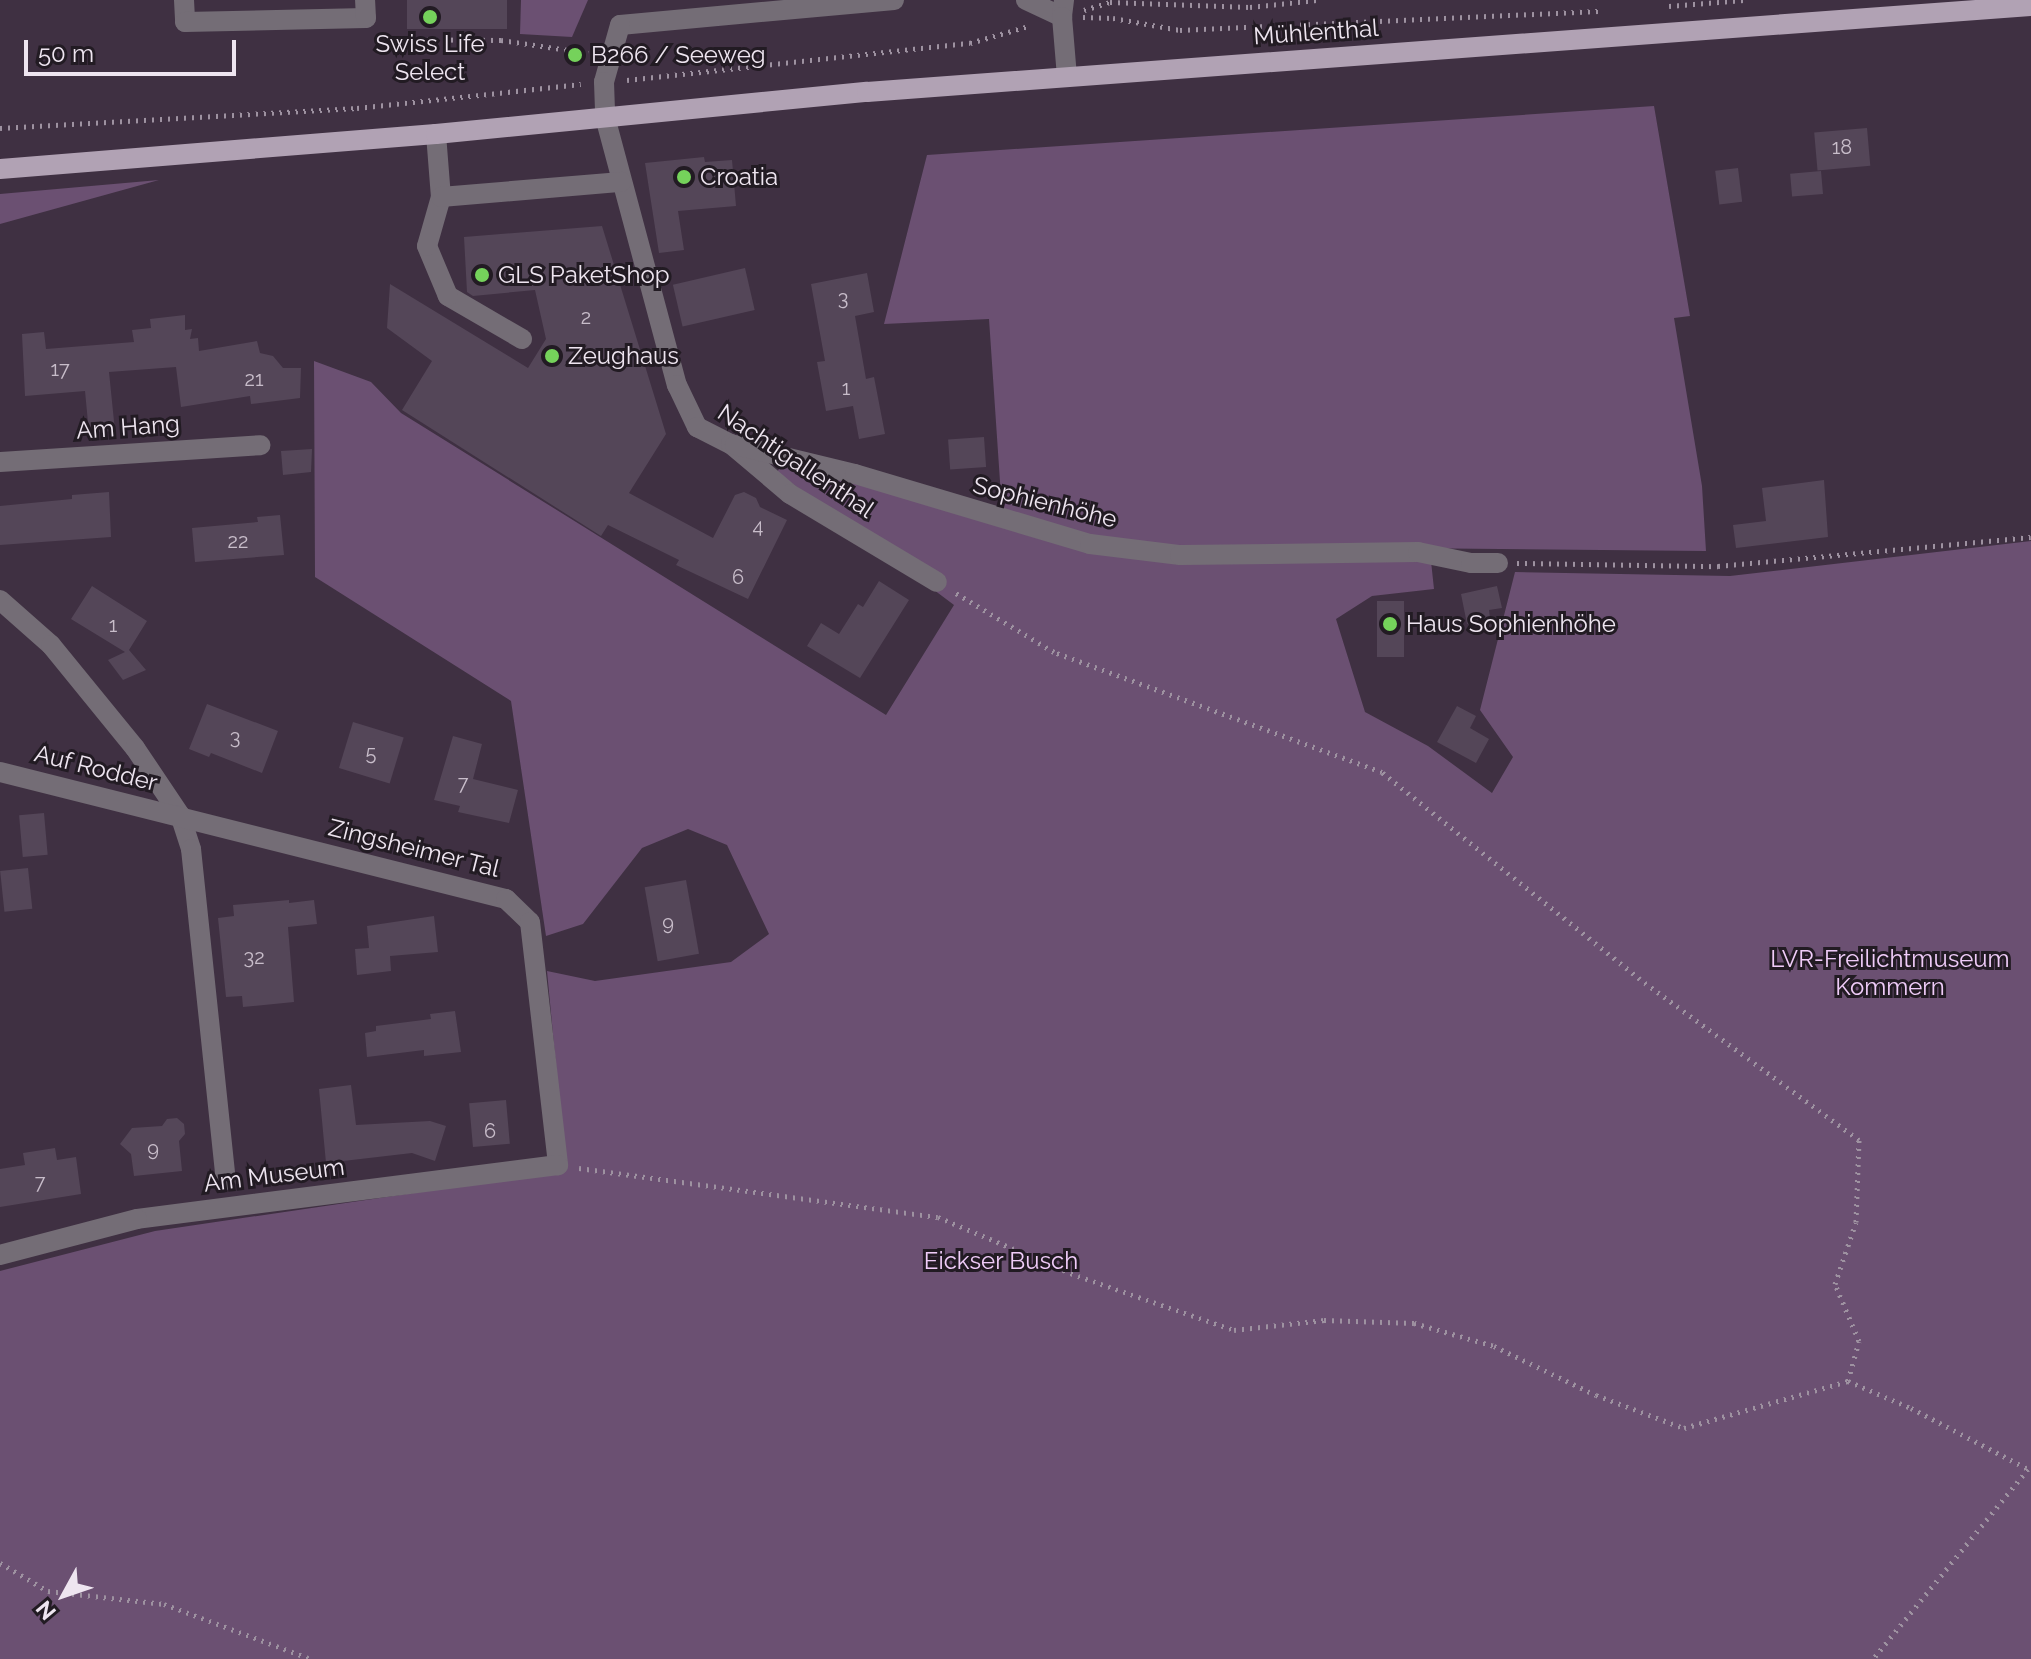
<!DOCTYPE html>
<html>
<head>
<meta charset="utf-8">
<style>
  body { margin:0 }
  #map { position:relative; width:2031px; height:1659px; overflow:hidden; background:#3f3042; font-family:Raleway,sans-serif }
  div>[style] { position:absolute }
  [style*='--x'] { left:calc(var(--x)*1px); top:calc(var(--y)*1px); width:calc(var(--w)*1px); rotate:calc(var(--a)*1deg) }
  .green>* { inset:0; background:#6b5072 }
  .building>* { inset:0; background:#544658; transform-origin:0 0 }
  .path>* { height:5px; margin-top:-2.5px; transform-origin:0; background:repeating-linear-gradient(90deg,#9e92a1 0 2px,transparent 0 8px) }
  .minor>* { height:20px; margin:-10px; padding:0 10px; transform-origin:10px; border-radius:10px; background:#746d76 }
  .major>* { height:20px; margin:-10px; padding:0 10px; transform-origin:10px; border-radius:10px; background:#b1a2b4 }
  .dots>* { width:22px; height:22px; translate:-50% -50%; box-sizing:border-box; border:4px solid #221b23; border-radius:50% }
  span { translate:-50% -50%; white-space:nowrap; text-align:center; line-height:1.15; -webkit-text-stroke:6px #221b23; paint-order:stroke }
  .number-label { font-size:20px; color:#c8bdca }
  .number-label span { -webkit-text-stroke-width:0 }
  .street-label { font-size:24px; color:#eee5f0 }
  .poi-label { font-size:24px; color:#eee5f0 }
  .left { translate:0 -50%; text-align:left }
  .park-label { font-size:24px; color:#f0ccf9 }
  .north { position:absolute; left:24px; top:1555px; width:80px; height:80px; -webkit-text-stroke:6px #221b23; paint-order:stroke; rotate:230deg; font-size:22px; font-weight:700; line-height:32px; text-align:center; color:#eee5f0 }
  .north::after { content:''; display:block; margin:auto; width:28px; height:36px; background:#eee5f0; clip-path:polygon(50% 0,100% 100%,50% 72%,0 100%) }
  .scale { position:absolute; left:24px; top:40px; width:212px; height:36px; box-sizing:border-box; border:4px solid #eee5f0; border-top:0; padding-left:10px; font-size:24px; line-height:28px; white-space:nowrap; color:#eee5f0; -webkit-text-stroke:6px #221b23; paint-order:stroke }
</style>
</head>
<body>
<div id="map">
  <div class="green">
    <i style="clip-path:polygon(521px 0,588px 0,572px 37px,520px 34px)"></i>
    <i style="clip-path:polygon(1654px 106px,1690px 316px,1674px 318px,1702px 486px,1706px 551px,1180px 546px,1097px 541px,1002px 511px,989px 319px,884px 324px,927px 155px)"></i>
    <i style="clip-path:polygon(159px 180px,0 224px,0 194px)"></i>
    <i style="clip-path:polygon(314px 361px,371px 382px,401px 413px,886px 715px,954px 605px,777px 472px,784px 462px,1047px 541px,1431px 561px,1434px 589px,1372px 596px,1336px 619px,1365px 712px,1428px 746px,1492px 793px,1513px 757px,1480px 710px,1515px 572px,1730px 576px,2031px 541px,2031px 1659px,0 1659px,0 1271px,155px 1231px,555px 1172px,565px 1160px,547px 971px,595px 981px,731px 962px,769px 934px,727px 845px,688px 829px,642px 848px,583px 924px,546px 936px,511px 701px,315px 577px)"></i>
  </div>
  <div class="building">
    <i style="left:407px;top:0;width:100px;height:29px"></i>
    <i style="left:1867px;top:128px;width:38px;height:53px;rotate:85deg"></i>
    <i style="clip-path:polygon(704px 157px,705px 162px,732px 160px,736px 206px,678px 211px,684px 250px,659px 253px,645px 163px)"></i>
    <i style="left:1738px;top:168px;width:34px;height:23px;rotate:83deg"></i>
    <i style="left:1821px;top:171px;width:23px;height:31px;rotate:85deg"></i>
    <i style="clip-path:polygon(602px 226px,666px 434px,629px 493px,713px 538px,735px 495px,744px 492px,756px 498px,760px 507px,787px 520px,748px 599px,676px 565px,679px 560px,608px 525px,601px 536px,402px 410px,432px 361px,387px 328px,390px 284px,528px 368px,546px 339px,535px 290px,473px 296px,467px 292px,464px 237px)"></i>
    <i style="left:745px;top:268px;width:43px;height:74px;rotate:77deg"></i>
    <i style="clip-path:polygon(867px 273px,874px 312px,855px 316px,866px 379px,874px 377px,885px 434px,859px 439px,853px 406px,826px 411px,817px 362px,825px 361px,811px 284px)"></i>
    <i style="clip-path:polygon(185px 315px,185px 330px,192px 329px,190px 339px,198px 338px,199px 351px,257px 341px,260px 353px,273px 356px,283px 368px,301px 368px,300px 398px,251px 404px,250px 396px,181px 407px,176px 367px,109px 372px,115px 431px,89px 433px,85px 391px,25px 396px,22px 334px,44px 332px,46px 349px,134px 342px,132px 330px,151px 328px,150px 319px)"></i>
    <i style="left:984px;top:437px;width:30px;height:36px;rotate:86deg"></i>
    <i style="clip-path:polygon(312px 449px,311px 472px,283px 475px,281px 451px)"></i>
    <i style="clip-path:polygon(1824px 480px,1828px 537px,1736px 548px,1733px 525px,1766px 521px,1762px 488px)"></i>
    <i style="clip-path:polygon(109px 492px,111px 537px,0 545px,0 506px,72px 499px,72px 495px)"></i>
    <i style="clip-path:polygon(280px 515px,284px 555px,195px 562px,192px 528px,258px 522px,257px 517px)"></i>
    <i style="clip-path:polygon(879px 581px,909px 600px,860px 678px,807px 646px,821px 623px,839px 634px,858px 604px,863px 607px)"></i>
    <i style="clip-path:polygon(92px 586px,147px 621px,129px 650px,146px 670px,123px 680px,108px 660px,125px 652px,71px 619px)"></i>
    <i style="clip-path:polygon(1497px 586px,1502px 608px,1489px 610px,1490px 618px,1467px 624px,1461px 594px)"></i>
    <i style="left:1377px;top:601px;width:27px;height:56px"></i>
    <i style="clip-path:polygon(207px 704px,278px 731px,262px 773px,211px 753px,209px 757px,189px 749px)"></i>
    <i style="clip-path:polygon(1457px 706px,1476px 716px,1470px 728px,1489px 739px,1476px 763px,1437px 742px)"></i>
    <i style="left:353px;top:722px;width:53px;height:48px;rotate:17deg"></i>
    <i style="clip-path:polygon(453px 736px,482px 744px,473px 779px,518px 790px,509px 823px,458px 812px,460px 806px,434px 800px)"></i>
    <i style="left:44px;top:813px;width:42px;height:25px;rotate:85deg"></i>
    <i style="left:28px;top:868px;width:41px;height:28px;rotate:84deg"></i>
    <i style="left:686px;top:880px;width:75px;height:42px;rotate:80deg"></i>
    <i style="clip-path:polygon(289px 900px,289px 903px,314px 900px,317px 924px,288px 927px,294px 1002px,243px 1007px,242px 996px,226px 997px,218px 918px,234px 916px,233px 905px)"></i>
    <i style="clip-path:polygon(434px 916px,438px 952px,390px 956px,391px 971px,357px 975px,355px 949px,369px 948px,367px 926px)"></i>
    <i style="clip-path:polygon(455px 1011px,461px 1052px,424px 1056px,424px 1050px,367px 1057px,365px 1033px,376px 1031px,376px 1026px,431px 1019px,430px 1014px)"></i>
    <i style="clip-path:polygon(351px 1085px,356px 1125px,430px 1121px,446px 1126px,435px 1161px,412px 1153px,326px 1163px,319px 1089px)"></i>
    <i style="left:506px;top:1100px;width:44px;height:37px;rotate:85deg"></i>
    <i style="clip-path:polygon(177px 1118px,184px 1124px,185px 1134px,179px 1141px,182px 1171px,134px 1176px,131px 1154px,120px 1144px,132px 1128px,162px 1126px,167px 1119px)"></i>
    <i style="clip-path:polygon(55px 1148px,57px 1160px,76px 1157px,81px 1194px,0 1207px,0 1169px,25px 1165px,23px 1153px)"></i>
  </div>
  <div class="path">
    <i style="--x:1669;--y:6;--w:75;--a:-4.6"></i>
    <i style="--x:1084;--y:10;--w:27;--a:-17"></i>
    <i style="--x:1110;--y:2;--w:140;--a:2"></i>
    <i style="--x:1250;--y:7;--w:67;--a:-6"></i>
    <i style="--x:1083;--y:17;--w:30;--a:2"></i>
    <i style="--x:1113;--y:18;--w:68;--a:10.2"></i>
    <i style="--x:1180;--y:30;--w:419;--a:-2.6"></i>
    <i style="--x:379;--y:39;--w:122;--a:0.5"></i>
    <i style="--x:501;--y:40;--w:88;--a:8.5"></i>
    <i style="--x:627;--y:80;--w:345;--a:-6.2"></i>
    <i style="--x:970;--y:43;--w:61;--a:-16.1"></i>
    <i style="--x:0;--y:128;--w:358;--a:-3.2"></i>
    <i style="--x:357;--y:108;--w:225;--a:-6.1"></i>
    <i style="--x:1517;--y:563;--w:201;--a:0.9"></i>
    <i style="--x:1718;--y:566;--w:314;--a:-5.3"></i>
    <i style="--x:579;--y:1168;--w:362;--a:7.8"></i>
    <i style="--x:938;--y:1217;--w:152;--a:22.9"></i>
    <i style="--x:1078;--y:1276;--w:165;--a:19.1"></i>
    <i style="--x:1234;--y:1330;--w:91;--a:-6.3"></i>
    <i style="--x:1324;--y:1320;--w:90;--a:1.9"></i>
    <i style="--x:1414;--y:1323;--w:83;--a:16"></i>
    <i style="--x:1494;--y:1346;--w:113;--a:25.7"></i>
    <i style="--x:1596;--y:1395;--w:94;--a:20.6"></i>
    <i style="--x:1684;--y:1428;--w:171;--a:-16"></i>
    <i style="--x:1848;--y:1381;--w:41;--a:-74.6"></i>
    <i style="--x:1859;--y:1341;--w:62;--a:-112.8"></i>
    <i style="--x:1835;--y:1284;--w:65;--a:-71.3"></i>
    <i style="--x:1856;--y:1222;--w:82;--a:-87.9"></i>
    <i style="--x:1859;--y:1140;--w:272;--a:-143.7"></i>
    <i style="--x:1640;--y:979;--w:331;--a:-141.3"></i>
    <i style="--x:1382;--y:772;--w:349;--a:-159.9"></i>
    <i style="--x:1054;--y:652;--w:117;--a:-149"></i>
    <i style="--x:1848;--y:1381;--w:69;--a:23.2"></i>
    <i style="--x:1911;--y:1408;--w:132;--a:27.5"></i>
    <i style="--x:2028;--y:1469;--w:245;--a:129.2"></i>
    <i style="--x:0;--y:1563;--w:56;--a:30.3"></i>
    <i style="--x:48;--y:1591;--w:117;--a:6.4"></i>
    <i style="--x:164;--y:1604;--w:157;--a:20.5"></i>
  </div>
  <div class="minor">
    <i style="--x:184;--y:0;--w:22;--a:87"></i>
    <i style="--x:185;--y:22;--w:181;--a:-1.3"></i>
    <i style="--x:366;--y:18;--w:18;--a:-93"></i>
    <i style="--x:894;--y:0;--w:275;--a:174.8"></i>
    <i style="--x:620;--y:25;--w:59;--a:105.7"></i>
    <i style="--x:604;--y:82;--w:35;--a:88"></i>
    <i style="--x:605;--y:117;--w:278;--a:75"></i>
    <i style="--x:677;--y:385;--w:47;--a:64.5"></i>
    <i style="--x:697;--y:427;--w:38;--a:27"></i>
    <i style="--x:731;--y:444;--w:77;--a:40.3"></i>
    <i style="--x:790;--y:494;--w:171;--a:30.9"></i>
    <i style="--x:1026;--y:0;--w:40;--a:25"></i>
    <i style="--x:1064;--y:0;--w:17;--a:97"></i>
    <i style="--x:1062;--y:17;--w:59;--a:85.2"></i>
    <i style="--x:436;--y:134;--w:63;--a:85.5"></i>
    <i style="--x:522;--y:339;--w:86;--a:-149.8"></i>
    <i style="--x:448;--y:296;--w:54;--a:-112.8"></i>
    <i style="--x:427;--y:246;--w:51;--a:-74.1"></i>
    <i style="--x:441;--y:197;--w:181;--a:-4.8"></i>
    <i style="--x:735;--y:445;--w:123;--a:13.6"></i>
    <i style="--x:855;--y:474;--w:245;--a:16.6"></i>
    <i style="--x:1090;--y:544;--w:91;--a:7"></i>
    <i style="--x:1180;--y:555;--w:238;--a:-0.7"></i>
    <i style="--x:1418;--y:552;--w:54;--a:11.7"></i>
    <i style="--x:1471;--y:563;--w:27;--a:0"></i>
    <i style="--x:0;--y:462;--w:261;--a:-3.7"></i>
    <i style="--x:0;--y:600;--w:68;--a:41.4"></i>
    <i style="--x:51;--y:645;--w:133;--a:50.8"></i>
    <i style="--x:135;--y:748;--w:81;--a:56.1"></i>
    <i style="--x:180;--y:815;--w:36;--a:72"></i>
    <i style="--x:191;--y:849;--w:333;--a:84"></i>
    <i style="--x:0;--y:772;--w:522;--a:14.09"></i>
    <i style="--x:506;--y:899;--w:33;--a:44"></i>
    <i style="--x:530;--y:922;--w:245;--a:83.4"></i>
    <i style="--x:558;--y:1165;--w:424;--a:172.7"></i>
    <i style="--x:137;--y:1219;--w:142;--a:165.3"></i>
  </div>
  <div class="major">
    <i style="--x:0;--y:169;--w:437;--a:-4.6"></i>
    <i style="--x:436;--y:134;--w:433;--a:-5.6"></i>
    <i style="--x:867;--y:92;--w:1167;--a:-4.23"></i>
  </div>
  <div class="dots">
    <i style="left:430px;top:17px;background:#75d25b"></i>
    <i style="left:575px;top:55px;background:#75d25b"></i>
    <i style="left:684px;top:177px;background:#75d25b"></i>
    <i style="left:482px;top:275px;background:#75d25b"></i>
    <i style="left:552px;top:356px;background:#75d25b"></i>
    <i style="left:1390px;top:624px;background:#75d25b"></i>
  </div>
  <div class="number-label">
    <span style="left:1842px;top:147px">18</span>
    <span style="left:843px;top:298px">3</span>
    <span style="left:586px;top:317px">2</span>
    <span style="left:60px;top:369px">17</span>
    <span style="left:254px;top:379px">21</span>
    <span style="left:846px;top:388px">1</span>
    <span style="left:758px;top:526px">4</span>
    <span style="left:238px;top:541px">22</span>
    <span style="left:738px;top:577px">6</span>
    <span style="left:113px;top:625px">1</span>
    <span style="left:235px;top:737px">3</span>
    <span style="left:371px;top:753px">5</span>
    <span style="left:463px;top:783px">7</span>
    <span style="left:668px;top:923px">9</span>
    <span style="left:254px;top:957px">32</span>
    <span style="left:490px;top:1131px">6</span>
    <span style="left:153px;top:1149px">9</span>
    <span style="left:40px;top:1182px">7</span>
  </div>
  <div class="street-label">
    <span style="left:1316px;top:32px;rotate:-4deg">Mühlenthal</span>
    <span style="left:128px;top:427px;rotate:-4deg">Am Hang</span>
    <span style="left:796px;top:461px;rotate:34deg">Nachtigallenthal</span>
    <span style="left:1045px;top:502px;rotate:14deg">Sophienhöhe</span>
    <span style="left:96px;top:768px;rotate:14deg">Auf Rodder</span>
    <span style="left:414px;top:848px;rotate:14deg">Zingsheimer Tal</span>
    <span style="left:274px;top:1175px;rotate:-7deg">Am Museum</span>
  </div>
  <div class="poi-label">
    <span style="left:430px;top:58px">Swiss Life<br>Select</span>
    <span class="left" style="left:591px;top:55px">B266 / Seeweg</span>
    <span class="left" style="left:700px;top:177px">Croatia</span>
    <span class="left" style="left:498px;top:275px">GLS PaketShop</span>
    <span class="left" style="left:568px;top:356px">Zeughaus</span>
    <span class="left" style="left:1406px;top:624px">Haus Sophienhöhe</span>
  </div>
  <div class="park-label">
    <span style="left:1890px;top:973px">LVR-Freilichtmuseum<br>Kommern</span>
    <span style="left:1001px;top:1261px">Eickser Busch</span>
  </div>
  <div class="north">N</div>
  <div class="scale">50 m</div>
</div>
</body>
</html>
